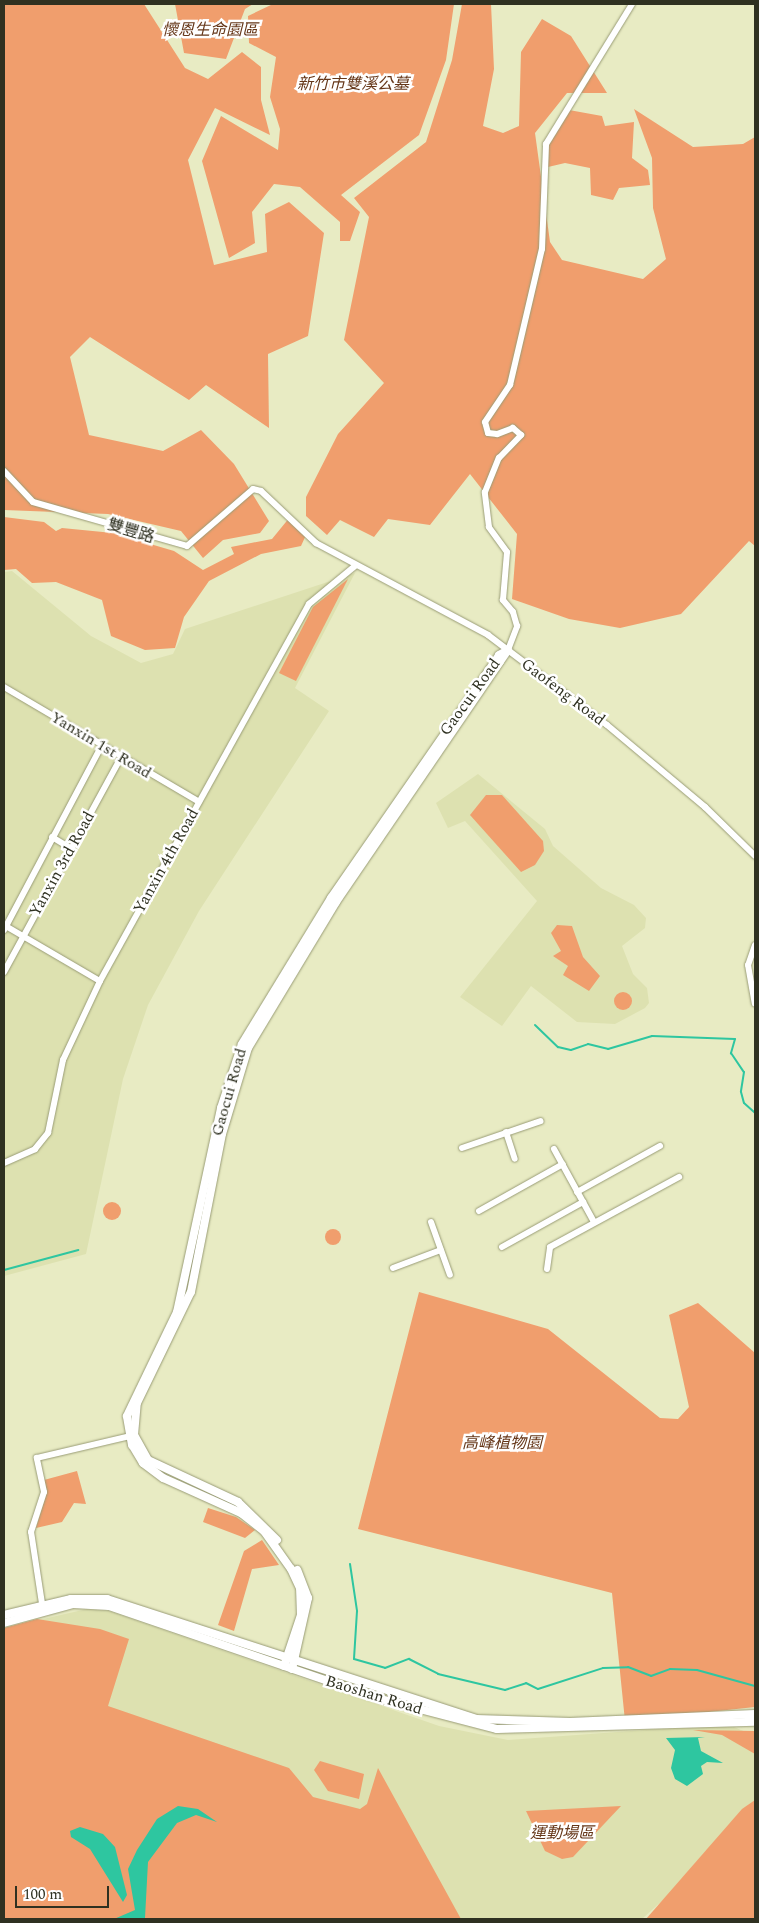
<!DOCTYPE html>
<html>
<head>
<meta charset="utf-8">
<style>
  body { margin:0 }
  #map { position:relative; width:759px; height:1923px; overflow:hidden; background:#e8ebc3; font-family:Spectral,"Noto Sans TC",serif }
  div>[style] { position:absolute }
  [style*='--x'] { left:calc(var(--x)*1px); top:calc(var(--y)*1px); width:calc(var(--w)*1px); rotate:calc(var(--a)*1deg) }
  .built>* { inset:0; background:#dde1b0 }
  .green>* { inset:0; background:#f09e6d }
  .round { border-radius:50% }
  .water>* { inset:0; background:#2ec6a0 }
  .stream>* { height:2px; margin:-1px; padding:0 1px; transform-origin:1px; border-radius:1px; background:#2ec6a0 }
  .roads { filter:drop-shadow(0 0 1px #999c76) drop-shadow(0 0 1px #999c76) }
  .minor>* { height:6px; margin:-3px; padding:0 3px; transform-origin:3px; border-radius:3px; background:#fff }
  .tertiary>* { height:8px; margin:-4px; padding:0 4px; transform-origin:4px; border-radius:4px; background:#fff }
  span { translate:-50% -50%; white-space:nowrap; text-align:center; line-height:1.15; -webkit-text-stroke:5px #fff; paint-order:stroke }
  .park-label { font-size:16px; color:#663719; font-style:italic }
  .street-label { font-size:16px; color:#2f3121 }
  .frame { position:absolute; inset:0; border:5px solid #2f3121; pointer-events:none }
  .scale { position:absolute; left:15px; top:1886px; width:94px; height:22px; box-sizing:border-box; border:2px solid #2f3121; border-top:0; padding-left:6px; font-size:15px; line-height:18px; white-space:nowrap; color:#2f3121; -webkit-text-stroke:4px #fff; paint-order:stroke }
</style>
</head>
<body>
<div id="map">
  <div class="built">
    <i style="clip-path:polygon(12px 571px,91px 636px,141px 663px,173px 654px,185px 629px,355px 573px,295px 688px,329px 711px,199px 911px,148px 1005px,123px 1079px,86px 1254px,4px 1276px,4px 572px)"></i>
    <i style="clip-path:polygon(478px 774px,545px 829px,553px 846px,601px 888px,634px 905px,646px 918px,645px 928px,622px 946px,633px 974px,647px 988px,649px 1003px,645px 1008px,615px 1024px,577px 1022px,531px 986px,502px 1026px,460px 997px,537px 901px,465px 821px,448px 828px,436px 803px)"></i>
    <i style="clip-path:polygon(87px 1609px,109px 1611px,439px 1726px,508px 1740px,727px 1724px,755px 1736px,755px 1816px,642px 1919px,4px 1919px,4px 1628px)"></i>
  </div>
  <div class="green">
    <i style="clip-path:polygon(4px 4px,144px 4px,185px 68px,208px 79px,242px 52px,261px 67px,261px 100px,270px 135px,215px 108px,188px 160px,214px 265px,267px 252px,265px 214px,289px 202px,324px 233px,308px 336px,268px 354px,269px 428px,206px 385px,189px 400px,90px 337px,70px 357px,89px 435px,163px 451px,201px 430px,234px 464px,269px 521px,260px 533px,223px 540px,203px 558px,181px 531px,108px 514px,4px 510px)"></i>
    <i style="clip-path:polygon(175px 4px,253px 4px,245px 9px,226px 59px,184px 53px)"></i>
    <i style="clip-path:polygon(273px 4px,454px 4px,446px 60px,419px 135px,341px 195px,360px 212px,350px 241px,340px 241px,340px 222px,300px 187px,274px 184px,252px 212px,255px 243px,229px 258px,202px 161px,221px 116px,278px 150px,280px 129px,270px 97px,276px 57px,249px 43px,248px 16px)"></i>
    <i style="clip-path:polygon(462px 4px,491px 4px,494px 69px,483px 126px,503px 133px,519px 126px,521px 52px,542px 19px,571px 36px,607px 93px,567px 93px,535px 133px,550px 242px,562px 260px,643px 279px,666px 259px,653px 208px,652px 158px,634px 109px,693px 147px,743px 144px,755px 137px,755px 546px,749px 541px,681px 614px,620px 628px,569px 619px,512px 599px,517px 534px,470px 474px,430px 525px,388px 519px,374px 537px,340px 520px,327px 535px,306px 516px,306px 497px,338px 434px,384px 383px,344px 340px,369px 217px,354px 198px,426px 142px,452px 60px)"></i>
    <i style="clip-path:polygon(569px 110px,602px 116px,605px 126px,634px 122px,632px 158px,648px 170px,650px 185px,619px 188px,613px 200px,591px 195px,590px 168px,565px 163px,548px 167px,546px 144px)"></i>
    <i style="clip-path:polygon(4px 517px,44px 522px,56px 531px,62px 528px,113px 533px,174px 551px,203px 570px,234px 554px,231px 547px,272px 539px,290px 517px,306px 535px,301px 546px,261px 554px,209px 581px,184px 617px,175px 648px,145px 650px,111px 636px,102px 600px,56px 582px,32px 583px,16px 569px,4px 570px)"></i>
    <i style="clip-path:polygon(348px 579px,296px 681px,279px 673px,313px 607px)"></i>
    <i style="clip-path:polygon(486px 795px,502px 795px,543px 841px,544px 851px,535px 865px,521px 872px,470px 815px)"></i>
    <i style="clip-path:polygon(557px 925px,572px 926px,583px 957px,600px 976px,589px 991px,563px 975px,568px 966px,553px 956px,561px 951px,551px 933px)"></i>
    <i class="round" style="left:614px;top:992px;width:18px;height:18px"></i>
    <i class="round" style="left:103px;top:1202px;width:18px;height:18px"></i>
    <i class="round" style="left:325px;top:1229px;width:16px;height:16px"></i>
    <i style="clip-path:polygon(419px 1292px,548px 1329px,660px 1418px,678px 1419px,689px 1407px,669px 1315px,698px 1303px,755px 1353px,755px 1707px,625px 1721px,612px 1593px,358px 1529px)"></i>
    <i style="clip-path:polygon(77px 1471px,86px 1504px,74px 1503px,62px 1522px,36px 1528px,47px 1491px,44px 1480px)"></i>
    <i style="clip-path:polygon(208px 1508px,236px 1517px,255px 1530px,245px 1538px,203px 1522px)"></i>
    <i style="clip-path:polygon(262px 1540px,279px 1565px,252px 1569px,234px 1631px,218px 1625px,244px 1551px)"></i>
    <i style="clip-path:polygon(37px 1619px,100px 1629px,129px 1639px,108px 1706px,289px 1768px,313px 1797px,360px 1809px,367px 1804px,378px 1768px,461px 1919px,4px 1919px,4px 1628px)"></i>
    <i style="clip-path:polygon(693px 1730px,755px 1731px,755px 1754px,722px 1735px)"></i>
    <i style="clip-path:polygon(320px 1761px,364px 1774px,359px 1799px,328px 1791px,314px 1770px)"></i>
    <i style="clip-path:polygon(755px 1800px,755px 1919px,646px 1919px,742px 1809px)"></i>
    <i style="clip-path:polygon(621px 1806px,573px 1857px,562px 1859px,545px 1851px,526px 1811px)"></i>
  </div>
  <div class="water">
    <i style="clip-path:polygon(705px 1737px,698px 1738px,701px 1751px,723px 1763px,707px 1762px,701px 1766px,703px 1774px,687px 1786px,675px 1779px,671px 1768px,675px 1750px,666px 1738px)"></i>
    <i style="clip-path:polygon(178px 1806px,198px 1809px,217px 1822px,196px 1815px,177px 1823px,148px 1862px,145px 1918px,114px 1919px,135px 1910px,128px 1869px,137px 1850px,157px 1819px)"></i>
    <i style="clip-path:polygon(80px 1827px,103px 1834px,115px 1847px,127px 1895px,123px 1902px,90px 1849px,71px 1837px,70px 1831px)"></i>
  </div>
  <div class="stream">
    <i style="--x:535;--y:1025;--w:32;--a:44"></i>
    <i style="--x:558;--y:1047;--w:13;--a:13"></i>
    <i style="--x:571;--y:1050;--w:18;--a:-19"></i>
    <i style="--x:588;--y:1044;--w:21;--a:14"></i>
    <i style="--x:608;--y:1049;--w:46;--a:-16.5"></i>
    <i style="--x:652;--y:1036;--w:83;--a:2.1"></i>
    <i style="--x:735;--y:1039;--w:15;--a:106"></i>
    <i style="--x:731;--y:1053;--w:23;--a:56"></i>
    <i style="--x:744;--y:1072;--w:20;--a:99"></i>
    <i style="--x:741;--y:1092;--w:11;--a:75"></i>
    <i style="--x:744;--y:1103;--w:15;--a:42"></i>
    <i style="--x:4;--y:1270;--w:77;--a:-15.1"></i>
    <i style="--x:350;--y:1564;--w:48;--a:81.5"></i>
    <i style="--x:357;--y:1611;--w:48;--a:93.6"></i>
    <i style="--x:354;--y:1659;--w:32;--a:16"></i>
    <i style="--x:385;--y:1668;--w:26;--a:-21"></i>
    <i style="--x:409;--y:1659;--w:33;--a:27"></i>
    <i style="--x:438;--y:1674;--w:69;--a:13.4"></i>
    <i style="--x:505;--y:1690;--w:22;--a:-18"></i>
    <i style="--x:526;--y:1683;--w:13;--a:27"></i>
    <i style="--x:538;--y:1689;--w:68;--a:-17.9"></i>
    <i style="--x:603;--y:1668;--w:25;--a:-2"></i>
    <i style="--x:628;--y:1667;--w:25;--a:21"></i>
    <i style="--x:651;--y:1676;--w:20;--a:-20"></i>
    <i style="--x:670;--y:1669;--w:27;--a:2"></i>
    <i style="--x:697;--y:1670;--w:60;--a:15.4"></i>
  </div>
  <div class="roads">
    <div class="minor">
      <i style="--x:4;--y:471;--w:42;--a:46.9"></i>
      <i style="--x:33;--y:502;--w:160;--a:15.9"></i>
      <i style="--x:187;--y:546;--w:87;--a:-40.8"></i>
      <i style="--x:253;--y:489;--w:8;--a:14"></i>
      <i style="--x:261;--y:491;--w:76;--a:43.4"></i>
      <i style="--x:316;--y:543;--w:195;--a:28.1"></i>
      <i style="--x:488;--y:635;--w:149;--a:37.1"></i>
      <i style="--x:607;--y:725;--w:128;--a:39.9"></i>
      <i style="--x:705;--y:807;--w:70;--a:44.4"></i>
      <i style="--x:508;--y:650;--w:26;--a:-69"></i>
      <i style="--x:517;--y:626;--w:15;--a:-106"></i>
      <i style="--x:513;--y:612;--w:16;--a:-130"></i>
      <i style="--x:503;--y:600;--w:48;--a:-85.2"></i>
      <i style="--x:507;--y:552;--w:31;--a:-126"></i>
      <i style="--x:489;--y:527;--w:35;--a:-97"></i>
      <i style="--x:485;--y:492;--w:37;--a:-68"></i>
      <i style="--x:499;--y:458;--w:32;--a:-46"></i>
      <i style="--x:521;--y:435;--w:11;--a:-139"></i>
      <i style="--x:513;--y:428;--w:17;--a:159"></i>
      <i style="--x:497;--y:434;--w:9;--a:-174"></i>
      <i style="--x:488;--y:433;--w:11;--a:-105"></i>
      <i style="--x:485;--y:422;--w:45;--a:-56"></i>
      <i style="--x:510;--y:385;--w:140;--a:-76.8"></i>
      <i style="--x:542;--y:249;--w:105;--a:-87.8"></i>
      <i style="--x:546;--y:144;--w:164;--a:-58.4"></i>
      <i style="--x:4;--y:687;--w:226;--a:30.5"></i>
      <i style="--x:52;--y:837;--w:21;--a:31"></i>
      <i style="--x:4;--y:925;--w:111;--a:30.3"></i>
      <i style="--x:4;--y:930;--w:209;--a:-62.1"></i>
      <i style="--x:755;--y:945;--w:21;--a:109"></i>
      <i style="--x:748;--y:965;--w:39;--a:80"></i>
      <i style="--x:4;--y:972;--w:245;--a:-61.4"></i>
      <i style="--x:506;--y:1132;--w:28;--a:72"></i>
      <i style="--x:462;--y:1148;--w:83;--a:-18.9"></i>
      <i style="--x:554;--y:1149;--w:83;--a:61.3"></i>
      <i style="--x:4;--y:1163;--w:34;--a:-24"></i>
      <i style="--x:35;--y:1149;--w:21;--a:-51"></i>
      <i style="--x:48;--y:1133;--w:75;--a:-78.4"></i>
      <i style="--x:63;--y:1060;--w:87;--a:-64.9"></i>
      <i style="--x:100;--y:981;--w:431;--a:-61"></i>
      <i style="--x:309;--y:604;--w:60;--a:-39.6"></i>
      <i style="--x:577;--y:1192;--w:95;--a:-29"></i>
      <i style="--x:479;--y:1211;--w:96;--a:-29.2"></i>
      <i style="--x:431;--y:1222;--w:56;--a:70.3"></i>
      <i style="--x:502;--y:1247;--w:93;--a:-29.1"></i>
      <i style="--x:393;--y:1268;--w:51;--a:-20.6"></i>
      <i style="--x:547;--y:1269;--w:22;--a:-82"></i>
      <i style="--x:550;--y:1247;--w:147;--a:-28.5"></i>
      <i style="--x:43;--y:1610;--w:79;--a:-98.7"></i>
      <i style="--x:31;--y:1532;--w:42;--a:-72"></i>
      <i style="--x:44;--y:1492;--w:35;--a:-102"></i>
      <i style="--x:37;--y:1458;--w:100;--a:-13.3"></i>
    </div>
    <div class="tertiary">
      <i style="--x:277;--y:1540;--w:54;--a:-135.7"></i>
      <i style="--x:238;--y:1502;--w:99;--a:-155"></i>
      <i style="--x:148;--y:1460;--w:29;--a:-119"></i>
      <i style="--x:134;--y:1435;--w:32;--a:-85"></i>
      <i style="--x:137;--y:1403;--w:123;--a:-64.1"></i>
      <i style="--x:191;--y:1292;--w:161;--a:-78.9"></i>
      <i style="--x:222;--y:1134;--w:90;--a:-73.2"></i>
      <i style="--x:248;--y:1048;--w:170;--a:-58.9"></i>
      <i style="--x:336;--y:902;--w:305;--a:-55.7"></i>
      <i style="--x:4;--y:1615;--w:69;--a:-13.4"></i>
      <i style="--x:71;--y:1599;--w:36;--a:0"></i>
      <i style="--x:107;--y:1599;--w:388;--a:18"></i>
      <i style="--x:476;--y:1719;--w:94;--a:1.8"></i>
      <i style="--x:570;--y:1722;--w:185;--a:-2.5"></i>
      <i style="--x:4;--y:1623;--w:72;--a:-15.4"></i>
      <i style="--x:73;--y:1604;--w:36;--a:3"></i>
      <i style="--x:109;--y:1606;--w:287;--a:18.9"></i>
      <i style="--x:381;--y:1699;--w:120;--a:14.5"></i>
      <i style="--x:497;--y:1729;--w:258;--a:-1.6"></i>
      <i style="--x:284;--y:1666;--w:54;--a:-71.6"></i>
      <i style="--x:301;--y:1615;--w:27;--a:-92"></i>
      <i style="--x:300;--y:1588;--w:21;--a:-115"></i>
      <i style="--x:291;--y:1569;--w:47;--a:-125.4"></i>
      <i style="--x:264;--y:1531;--w:29;--a:-142"></i>
      <i style="--x:241;--y:1513;--w:85;--a:-155.8"></i>
      <i style="--x:163;--y:1478;--w:25;--a:-143"></i>
      <i style="--x:143;--y:1463;--w:21;--a:-121"></i>
      <i style="--x:132;--y:1445;--w:29;--a:-100"></i>
      <i style="--x:127;--y:1416;--w:115;--a:-64.3"></i>
      <i style="--x:177;--y:1312;--w:209;--a:-77.8"></i>
      <i style="--x:221;--y:1108;--w:67;--a:-71.8"></i>
      <i style="--x:242;--y:1044;--w:171;--a:-58.6"></i>
      <i style="--x:331;--y:898;--w:295;--a:-55.3"></i>
      <i style="--x:499;--y:655;--w:10;--a:-29"></i>
      <i style="--x:292;--y:1669;--w:73;--a:-77.3"></i>
      <i style="--x:308;--y:1598;--w:30;--a:-111"></i>
    </div>
  </div>
  <div class="park-label">
    <span style="left:210px;top:30px">懷恩生命園區</span>
    <span style="left:353px;top:84px">新竹市雙溪公墓</span>
    <span style="left:502px;top:1443px">高峰植物園</span>
    <span style="left:562px;top:1833px">運動場區</span>
  </div>
  <div class="street-label">
    <span style="left:131px;top:531px;rotate:17deg">雙豐路</span>
    <span style="left:563px;top:692px;rotate:37deg">Gaofeng Road</span>
    <span style="left:470px;top:697px;rotate:-54deg">Gaocui Road</span>
    <span style="left:101px;top:745px;rotate:31deg">Yanxin 1st Road</span>
    <span style="left:166px;top:861px;rotate:-61deg">Yanxin 4th Road</span>
    <span style="left:62px;top:864px;rotate:-61deg">Yanxin 3rd Road</span>
    <span style="left:229px;top:1092px;rotate:-74deg">Gaocui Road</span>
    <span style="left:374px;top:1695px;rotate:17deg">Baoshan Road</span>
  </div>
  <div class="frame"></div>
  <div class="scale">100 m</div>
</div>
</body>
</html>
